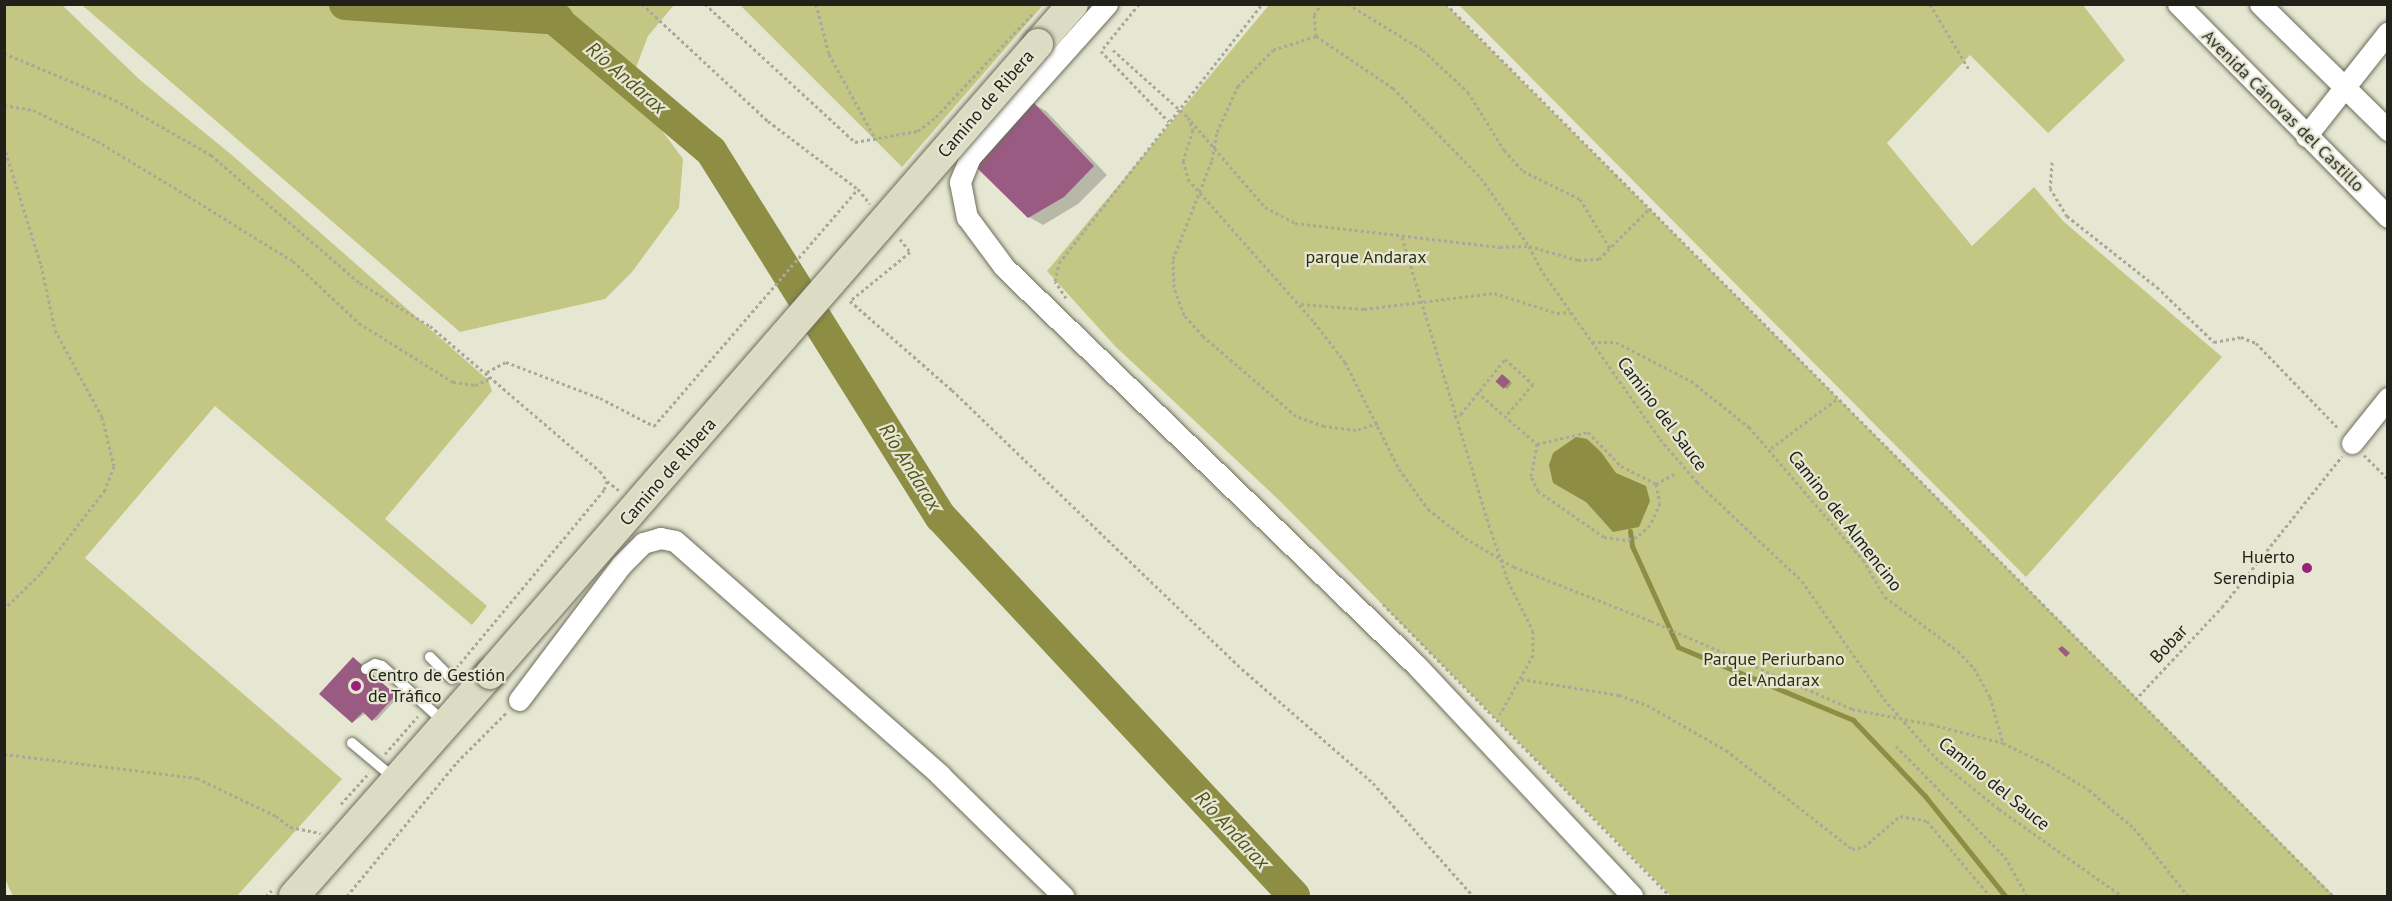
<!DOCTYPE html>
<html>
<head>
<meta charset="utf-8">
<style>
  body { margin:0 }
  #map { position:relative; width:2392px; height:901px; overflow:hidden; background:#e6e7d2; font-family:"PT Sans",sans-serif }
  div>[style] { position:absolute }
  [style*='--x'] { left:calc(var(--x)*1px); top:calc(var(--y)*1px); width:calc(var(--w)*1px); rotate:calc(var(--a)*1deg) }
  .green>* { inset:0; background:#c4c684 }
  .water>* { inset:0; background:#8d8e43 }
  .shadow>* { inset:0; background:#0003 }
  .stream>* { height:5px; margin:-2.5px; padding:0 2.5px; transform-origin:2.5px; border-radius:2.5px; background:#8d8e43 }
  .river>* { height:32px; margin:-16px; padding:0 16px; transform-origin:16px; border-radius:16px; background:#8d8e43 }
  .building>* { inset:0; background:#9a5b83; transform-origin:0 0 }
  .path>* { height:3px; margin-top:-1.5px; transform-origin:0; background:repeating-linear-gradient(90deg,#a9a999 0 3px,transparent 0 6px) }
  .roads { filter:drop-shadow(0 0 2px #6c6d5b) drop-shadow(0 0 2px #6c6d5b) }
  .service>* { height:10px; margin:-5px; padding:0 5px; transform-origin:5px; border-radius:5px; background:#fff }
  .minor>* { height:21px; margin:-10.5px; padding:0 10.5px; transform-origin:10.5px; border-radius:10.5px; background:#fff }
  .secondary>* { height:30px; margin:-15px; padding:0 15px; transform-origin:15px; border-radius:15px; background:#dcdcc4 }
  .bridges { filter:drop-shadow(0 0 2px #6c6d5b) drop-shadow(0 0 2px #6c6d5b) }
  .secondary-bridge>* { height:30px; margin:-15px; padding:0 15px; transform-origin:15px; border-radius:15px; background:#dcdcc4 }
  .dots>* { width:16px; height:16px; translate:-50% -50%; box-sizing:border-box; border:3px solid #e6e7d2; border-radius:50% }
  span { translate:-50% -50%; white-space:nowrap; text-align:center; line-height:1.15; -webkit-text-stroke:4.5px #e6e7d2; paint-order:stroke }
  .street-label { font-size:18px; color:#21211a }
  .park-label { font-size:18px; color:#2f2f0e }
  .poi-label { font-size:18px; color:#21211a }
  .right { translate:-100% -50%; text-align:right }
  .left { translate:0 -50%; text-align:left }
  .water-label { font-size:20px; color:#54551d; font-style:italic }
  .frame { position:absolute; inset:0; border:6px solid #21211a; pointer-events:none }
</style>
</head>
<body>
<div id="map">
  <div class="green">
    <i style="clip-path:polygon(5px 4px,62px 5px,140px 80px,233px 156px,488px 380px,492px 391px,385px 519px,487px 606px,472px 625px,215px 406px,85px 558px,342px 779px,237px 896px,13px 896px,5px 879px)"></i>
    <i style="clip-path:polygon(82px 5px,674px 5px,648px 36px,629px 86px,683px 159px,679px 208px,632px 272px,605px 299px,460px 332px)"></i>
    <i style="clip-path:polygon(740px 5px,1043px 5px,902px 167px)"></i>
    <i style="clip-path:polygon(1269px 5px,1446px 5px,2334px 896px,1671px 896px,1282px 503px,1115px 346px,1047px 271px)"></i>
    <i style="clip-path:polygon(1459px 5px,2083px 5px,2125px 60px,2048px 133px,1970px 55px,1887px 143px,1972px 246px,2034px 187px,2063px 221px,2222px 357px,2026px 577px)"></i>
  </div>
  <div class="water">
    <i style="clip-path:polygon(1576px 437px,1587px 439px,1601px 452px,1616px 473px,1646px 486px,1650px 501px,1639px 527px,1613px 532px,1586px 502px,1553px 483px,1549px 465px,1553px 453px)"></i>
  </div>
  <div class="shadow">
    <i style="clip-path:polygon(1032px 103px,1046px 111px,1107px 175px,1078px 204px,1043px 225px,1029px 217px)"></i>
    <i style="clip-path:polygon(1502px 376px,1512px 383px,1507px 389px,1505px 387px)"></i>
    <i style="clip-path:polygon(356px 661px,398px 697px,376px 721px,366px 713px,353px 722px)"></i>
  </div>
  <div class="stream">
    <i style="--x:1630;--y:531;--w:15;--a:82"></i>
    <i style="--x:1632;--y:546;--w:111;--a:65.5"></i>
    <i style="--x:1678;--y:647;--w:190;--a:22.6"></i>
    <i style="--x:1853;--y:720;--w:105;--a:46.5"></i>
    <i style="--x:1925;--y:796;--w:128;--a:51.3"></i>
  </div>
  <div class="river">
    <i style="--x:345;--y:4;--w:213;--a:4"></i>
    <i style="--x:537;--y:4;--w:228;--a:40.2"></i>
    <i style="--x:711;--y:151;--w:432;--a:57.9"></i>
    <i style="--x:941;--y:517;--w:518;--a:47.03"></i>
  </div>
  <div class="building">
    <i style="clip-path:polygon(1032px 101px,1094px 166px,1064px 197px,1028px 218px,975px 166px)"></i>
    <i style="left:1502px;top:374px;width:11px;height:10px;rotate:41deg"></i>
    <i style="clip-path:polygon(2062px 646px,2070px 653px,2066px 657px,2058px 649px)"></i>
    <i style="clip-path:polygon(353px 657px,396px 695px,372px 721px,363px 712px,352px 723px,319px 694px)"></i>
  </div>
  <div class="path">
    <i style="--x:642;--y:4;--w:172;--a:42.9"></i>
    <i style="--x:768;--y:121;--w:113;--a:37.1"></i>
    <i style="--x:858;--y:189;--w:19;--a:51"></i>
    <i style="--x:705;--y:4;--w:204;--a:42.6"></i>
    <i style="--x:855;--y:142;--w:64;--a:-9.9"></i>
    <i style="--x:918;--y:131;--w:23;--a:-38"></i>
    <i style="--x:936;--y:117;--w:144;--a:-47"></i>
    <i style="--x:816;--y:4;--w:52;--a:75.4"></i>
    <i style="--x:829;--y:54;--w:98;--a:61.3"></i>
    <i style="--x:1139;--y:4;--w:60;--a:129"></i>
    <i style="--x:1101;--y:51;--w:98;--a:46.2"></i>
    <i style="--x:1348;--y:4;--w:88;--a:31.5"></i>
    <i style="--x:1423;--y:50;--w:62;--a:43"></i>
    <i style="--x:1468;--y:92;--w:68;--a:58.2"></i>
    <i style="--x:1504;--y:150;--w:28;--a:48"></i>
    <i style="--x:1523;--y:171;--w:64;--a:26.2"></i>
    <i style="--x:1580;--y:199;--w:60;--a:58.7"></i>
    <i style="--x:1446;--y:4;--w:1258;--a:45.16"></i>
    <i style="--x:1930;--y:4;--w:78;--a:59.2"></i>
    <i style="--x:1316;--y:36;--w:21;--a:-95"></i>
    <i style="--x:1314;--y:15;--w:13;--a:-58"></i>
    <i style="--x:1113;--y:50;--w:101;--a:41.8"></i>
    <i style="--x:1188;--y:117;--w:14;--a:69"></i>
    <i style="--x:1193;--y:130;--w:33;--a:108"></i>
    <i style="--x:1183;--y:161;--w:19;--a:74"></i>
    <i style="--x:1188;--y:179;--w:191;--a:48.6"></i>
    <i style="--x:1314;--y:322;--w:51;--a:52.2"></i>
    <i style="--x:1345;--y:362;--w:120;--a:63.2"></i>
    <i style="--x:1399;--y:469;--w:49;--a:54.1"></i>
    <i style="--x:1428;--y:509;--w:47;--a:38.1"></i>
    <i style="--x:1465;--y:538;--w:57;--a:30.6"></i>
    <i style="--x:1514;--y:567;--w:147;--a:21.5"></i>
    <i style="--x:1651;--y:621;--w:219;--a:23.6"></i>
    <i style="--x:1852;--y:709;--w:80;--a:10.8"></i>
    <i style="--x:1931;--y:724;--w:74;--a:14.8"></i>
    <i style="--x:2003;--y:743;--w:49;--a:25.5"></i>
    <i style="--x:2047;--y:764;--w:49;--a:31.8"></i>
    <i style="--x:2089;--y:790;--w:59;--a:40.2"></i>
    <i style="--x:2134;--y:828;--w:87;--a:51.5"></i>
    <i style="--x:4;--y:53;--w:121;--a:22.9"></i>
    <i style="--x:115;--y:100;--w:111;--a:29.8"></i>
    <i style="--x:211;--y:155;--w:196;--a:40.7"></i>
    <i style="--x:360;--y:283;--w:82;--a:31.6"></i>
    <i style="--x:430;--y:326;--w:223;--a:40.5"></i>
    <i style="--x:600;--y:471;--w:12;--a:55"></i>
    <i style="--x:607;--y:481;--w:9;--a:108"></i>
    <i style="--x:604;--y:490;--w:230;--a:129.7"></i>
    <i style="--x:4;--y:105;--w:29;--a:10"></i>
    <i style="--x:33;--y:110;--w:71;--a:25.8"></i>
    <i style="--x:97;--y:141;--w:106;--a:31.1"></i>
    <i style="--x:188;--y:196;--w:123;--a:31.8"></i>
    <i style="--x:293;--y:261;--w:91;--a:43.2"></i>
    <i style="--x:359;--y:323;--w:111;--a:32.1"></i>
    <i style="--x:453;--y:382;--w:22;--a:8"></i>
    <i style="--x:475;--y:385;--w:14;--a:-21"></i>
    <i style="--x:488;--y:380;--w:8;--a:-97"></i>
    <i style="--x:487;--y:372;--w:21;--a:-28"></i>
    <i style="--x:506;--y:362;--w:101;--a:21"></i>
    <i style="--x:600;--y:398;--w:61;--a:27.4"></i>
    <i style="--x:654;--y:426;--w:313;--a:-49.3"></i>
    <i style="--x:1191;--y:121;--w:113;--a:49.3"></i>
    <i style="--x:1265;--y:207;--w:34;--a:28"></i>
    <i style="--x:1295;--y:223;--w:206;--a:6.7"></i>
    <i style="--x:1500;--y:247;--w:29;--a:-2"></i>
    <i style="--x:1529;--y:246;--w:25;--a:63"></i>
    <i style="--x:1540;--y:268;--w:209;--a:54.9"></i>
    <i style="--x:1660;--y:439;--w:57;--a:49.3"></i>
    <i style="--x:1697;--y:482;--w:144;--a:43.3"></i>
    <i style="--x:1802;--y:581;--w:144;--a:55.2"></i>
    <i style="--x:1884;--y:699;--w:79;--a:48.6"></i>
    <i style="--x:1936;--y:758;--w:81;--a:39"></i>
    <i style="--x:1999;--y:809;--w:151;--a:35.3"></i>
    <i style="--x:4;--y:146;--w:125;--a:72.7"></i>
    <i style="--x:41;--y:265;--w:66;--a:77.8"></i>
    <i style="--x:55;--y:330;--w:99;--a:61.6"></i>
    <i style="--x:102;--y:417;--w:50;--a:76.2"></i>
    <i style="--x:114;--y:466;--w:26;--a:111"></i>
    <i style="--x:105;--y:490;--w:106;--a:127.7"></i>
    <i style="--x:40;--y:574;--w:50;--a:135.8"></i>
    <i style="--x:2052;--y:162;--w:26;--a:94"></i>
    <i style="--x:2050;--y:188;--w:33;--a:59"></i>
    <i style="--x:2067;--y:216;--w:115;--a:38.3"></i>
    <i style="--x:2157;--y:287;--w:79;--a:44"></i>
    <i style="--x:2214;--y:342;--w:27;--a:-10"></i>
    <i style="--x:2241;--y:337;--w:16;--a:22"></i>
    <i style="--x:2256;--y:343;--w:120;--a:46"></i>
    <i style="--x:1402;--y:237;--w:307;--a:73.2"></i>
    <i style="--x:1491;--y:531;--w:53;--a:71.2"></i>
    <i style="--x:1508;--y:581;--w:56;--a:63.4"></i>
    <i style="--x:1533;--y:631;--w:24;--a:90"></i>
    <i style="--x:1533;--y:655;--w:68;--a:119.2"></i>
    <i style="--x:900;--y:239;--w:16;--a:52"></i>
    <i style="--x:910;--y:252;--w:77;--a:140.8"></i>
    <i style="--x:850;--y:301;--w:135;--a:41.1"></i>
    <i style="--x:952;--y:390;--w:402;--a:43.9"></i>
    <i style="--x:1242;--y:669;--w:174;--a:41"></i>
    <i style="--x:1373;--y:783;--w:151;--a:48.5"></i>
    <i style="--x:1066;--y:298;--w:20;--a:-123"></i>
    <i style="--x:1055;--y:281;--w:18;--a:-77"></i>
    <i style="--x:1059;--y:263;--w:329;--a:-51.9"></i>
    <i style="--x:1301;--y:304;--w:63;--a:4.5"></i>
    <i style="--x:1364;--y:309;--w:131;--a:-7"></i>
    <i style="--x:1494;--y:293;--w:66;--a:17.6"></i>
    <i style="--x:1557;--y:313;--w:13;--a:-4"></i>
    <i style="--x:1592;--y:342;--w:24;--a:0"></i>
    <i style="--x:1616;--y:342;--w:85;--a:27.5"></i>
    <i style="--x:1691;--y:381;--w:74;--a:38.4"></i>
    <i style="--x:1749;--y:427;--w:175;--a:49.4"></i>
    <i style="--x:1863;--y:560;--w:43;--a:59.3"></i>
    <i style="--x:1885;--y:597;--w:91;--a:36.5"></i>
    <i style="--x:1958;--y:651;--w:23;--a:47"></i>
    <i style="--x:1974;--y:668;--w:33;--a:61"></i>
    <i style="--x:1990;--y:697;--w:48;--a:74.2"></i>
    <i style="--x:1477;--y:392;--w:79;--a:40.9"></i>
    <i style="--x:1454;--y:417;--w:8;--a:-23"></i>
    <i style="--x:1461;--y:414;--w:70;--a:-51.3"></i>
    <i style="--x:1505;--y:359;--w:38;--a:42"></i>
    <i style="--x:1533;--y:384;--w:42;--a:130.2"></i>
    <i style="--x:1378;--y:423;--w:23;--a:162"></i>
    <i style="--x:1356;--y:430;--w:32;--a:-173"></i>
    <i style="--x:1324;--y:426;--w:30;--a:-160"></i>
    <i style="--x:1296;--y:416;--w:123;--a:-139.3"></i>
    <i style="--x:1203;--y:336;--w:28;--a:-132"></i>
    <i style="--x:1184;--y:315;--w:30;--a:-110"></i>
    <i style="--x:1174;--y:287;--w:28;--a:-92"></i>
    <i style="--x:1173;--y:259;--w:106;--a:-68.5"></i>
    <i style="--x:1212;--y:160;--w:28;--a:-80"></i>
    <i style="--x:1217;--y:132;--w:51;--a:-65.5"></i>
    <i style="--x:1238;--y:86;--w:50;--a:-45.8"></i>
    <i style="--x:1273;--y:50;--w:45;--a:-18"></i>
    <i style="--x:1316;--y:36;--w:93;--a:34"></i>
    <i style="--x:1393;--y:88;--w:126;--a:45.6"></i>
    <i style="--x:1481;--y:178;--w:83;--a:54.8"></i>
    <i style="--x:1529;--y:246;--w:51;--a:15.9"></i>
    <i style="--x:1578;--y:260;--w:21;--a:-3"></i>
    <i style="--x:1599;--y:259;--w:71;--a:-45"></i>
    <i style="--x:1588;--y:432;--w:47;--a:45.9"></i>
    <i style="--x:1621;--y:466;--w:39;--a:27"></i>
    <i style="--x:1656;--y:484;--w:19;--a:78"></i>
    <i style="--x:1660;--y:503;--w:24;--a:114"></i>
    <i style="--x:1650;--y:525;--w:18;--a:137"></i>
    <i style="--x:1637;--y:537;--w:12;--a:166"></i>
    <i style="--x:1625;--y:540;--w:21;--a:-172"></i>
    <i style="--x:1604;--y:537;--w:80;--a:-145.1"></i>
    <i style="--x:1538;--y:491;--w:17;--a:-115"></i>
    <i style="--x:1531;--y:476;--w:33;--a:-79"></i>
    <i style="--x:1537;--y:444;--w:52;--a:-13.2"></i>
    <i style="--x:1771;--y:448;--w:82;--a:-36.6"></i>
    <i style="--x:2364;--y:455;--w:34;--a:45"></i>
    <i style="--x:607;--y:481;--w:16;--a:38"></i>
    <i style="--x:1656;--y:484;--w:21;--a:-29"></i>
    <i style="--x:1383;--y:604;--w:409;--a:45.5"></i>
    <i style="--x:1521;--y:679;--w:99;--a:9.3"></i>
    <i style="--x:1619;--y:695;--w:30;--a:20"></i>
    <i style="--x:1647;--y:705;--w:91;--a:29.7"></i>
    <i style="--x:1726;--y:750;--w:160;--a:38.2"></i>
    <i style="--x:1852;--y:849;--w:12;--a:-9"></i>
    <i style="--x:1864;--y:847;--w:48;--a:-40.7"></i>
    <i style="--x:1900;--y:816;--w:27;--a:10"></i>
    <i style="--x:1927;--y:821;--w:98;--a:50"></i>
    <i style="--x:2135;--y:700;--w:127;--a:-46.9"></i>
    <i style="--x:2222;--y:607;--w:193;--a:-51.5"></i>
    <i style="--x:1896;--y:746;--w:156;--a:45.5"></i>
    <i style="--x:2005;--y:857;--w:45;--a:60.6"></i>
    <i style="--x:4;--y:754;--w:194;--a:7.1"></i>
    <i style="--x:197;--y:778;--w:88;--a:25.7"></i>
    <i style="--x:276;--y:816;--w:18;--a:38"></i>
    <i style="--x:290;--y:827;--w:31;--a:11"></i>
    <i style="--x:385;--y:754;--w:50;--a:-49"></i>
    <i style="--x:341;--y:804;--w:42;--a:-47.9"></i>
    <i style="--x:266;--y:896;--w:8;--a:-45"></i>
    <i style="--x:347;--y:896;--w:173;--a:-50.6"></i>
    <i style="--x:457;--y:762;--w:71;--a:-45"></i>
  </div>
  <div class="roads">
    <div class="service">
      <i style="--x:430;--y:657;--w:31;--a:45"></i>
      <i style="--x:366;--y:669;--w:10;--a:-29"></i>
      <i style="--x:375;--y:664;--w:7;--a:16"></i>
      <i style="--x:382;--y:666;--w:84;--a:42.1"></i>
      <i style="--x:352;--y:743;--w:56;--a:39.9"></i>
    </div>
    <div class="minor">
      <i style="--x:1107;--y:4;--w:205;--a:131.8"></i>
      <i style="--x:970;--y:157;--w:27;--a:112"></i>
      <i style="--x:960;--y:182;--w:36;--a:79"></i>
      <i style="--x:967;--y:217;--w:62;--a:53.5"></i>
      <i style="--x:1004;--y:267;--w:574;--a:44.01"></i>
      <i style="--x:1417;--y:666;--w:315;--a:46.9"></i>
      <i style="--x:2178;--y:4;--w:299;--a:45.4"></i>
      <i style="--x:2260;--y:4;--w:180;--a:44.5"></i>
      <i style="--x:2306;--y:136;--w:132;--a:-51.7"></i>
      <i style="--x:2352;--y:443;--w:58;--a:-51.3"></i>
      <i style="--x:519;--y:700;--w:169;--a:-52.9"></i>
      <i style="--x:621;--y:565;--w:31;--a:-45"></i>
      <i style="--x:643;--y:543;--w:18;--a:-16"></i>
      <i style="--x:660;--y:538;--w:15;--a:11"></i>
      <i style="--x:675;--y:541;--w:354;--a:41.4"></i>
      <i style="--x:940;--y:775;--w:173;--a:44.5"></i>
    </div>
    <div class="secondary">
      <i style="--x:1038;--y:44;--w:53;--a:-48.8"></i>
      <i style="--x:294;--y:896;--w:296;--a:-48.6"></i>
    </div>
  </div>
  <div class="bridges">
    <div class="secondary-bridge">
      <i style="--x:490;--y:674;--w:835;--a:-48.98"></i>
    </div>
  </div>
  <div class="dots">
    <i style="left:2307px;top:568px;background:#9a2079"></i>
    <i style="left:356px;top:686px;background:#9a2079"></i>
  </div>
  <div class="street-label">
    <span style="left:986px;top:104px;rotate:-49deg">Camino de Ribera</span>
    <span style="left:2283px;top:111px;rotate:45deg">Avenida Cánovas del Castillo</span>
    <span style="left:1662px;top:414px;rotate:53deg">Camino del Sauce</span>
    <span style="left:668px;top:472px;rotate:-49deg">Camino de Ribera</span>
    <span style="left:1845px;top:521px;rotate:52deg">Camino del Almencino</span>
    <span style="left:2169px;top:644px;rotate:-47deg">Bobar</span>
    <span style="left:1994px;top:784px;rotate:39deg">Camino del Sauce</span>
  </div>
  <div class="park-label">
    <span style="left:1366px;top:257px">parque Andarax</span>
    <span style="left:1774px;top:670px">Parque Periurbano<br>del Andarax</span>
  </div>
  <div class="poi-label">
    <span class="right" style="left:2295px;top:568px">Huerto<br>Serendipia</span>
    <span class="left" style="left:368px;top:686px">Centro de Gestión<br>de Tráfico</span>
  </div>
  <div class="water-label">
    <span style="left:626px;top:78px;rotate:41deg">Río Andarax</span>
    <span style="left:910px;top:467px;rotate:58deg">Río Andarax</span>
    <span style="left:1232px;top:830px;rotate:47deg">Río Andarax</span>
  </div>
  <div class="frame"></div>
</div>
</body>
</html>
